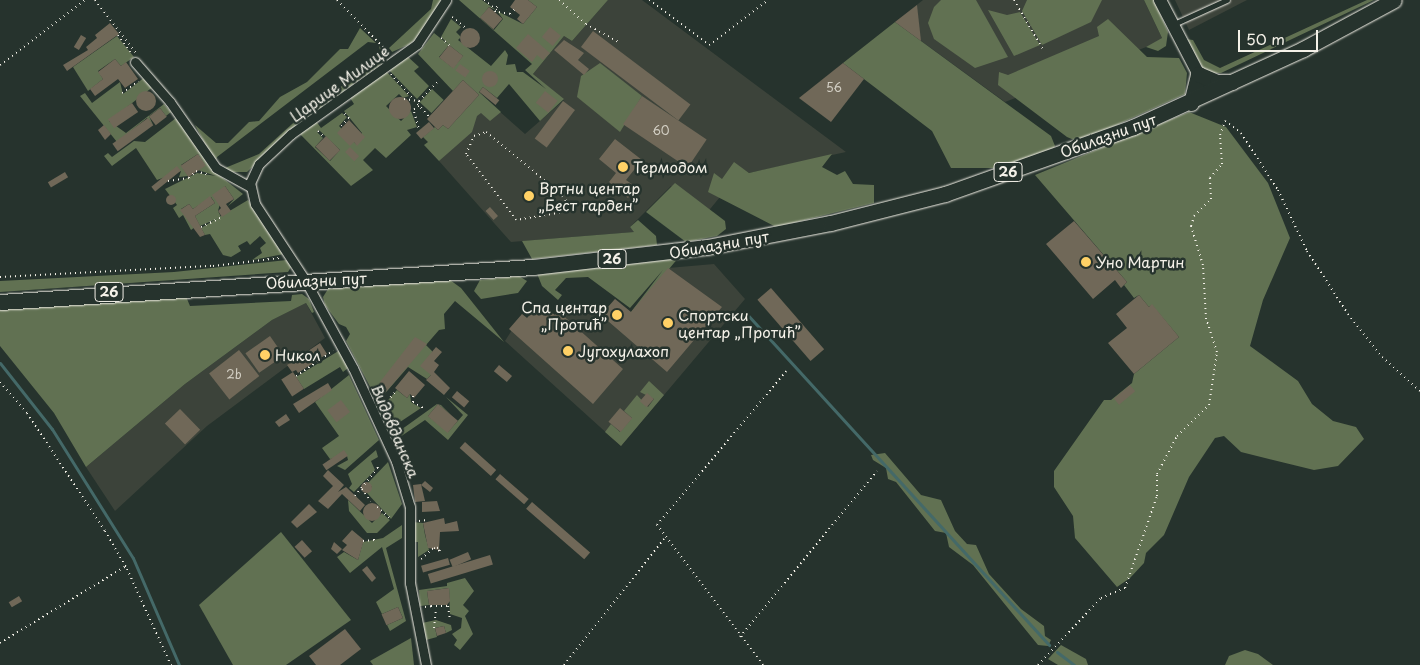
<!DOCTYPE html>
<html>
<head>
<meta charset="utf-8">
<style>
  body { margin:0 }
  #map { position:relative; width:1420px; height:665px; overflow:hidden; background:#26332d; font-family:"Playpen Sans",sans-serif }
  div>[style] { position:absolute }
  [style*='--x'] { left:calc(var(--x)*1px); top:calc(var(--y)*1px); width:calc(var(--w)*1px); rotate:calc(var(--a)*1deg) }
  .built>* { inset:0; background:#3c433a }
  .green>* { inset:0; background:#617152; transform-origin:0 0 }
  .stream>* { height:3px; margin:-1.5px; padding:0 1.5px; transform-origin:1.5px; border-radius:1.5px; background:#446968 }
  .building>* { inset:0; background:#706858; transform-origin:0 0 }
  .round { border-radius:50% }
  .path>* { height:2px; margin-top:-1px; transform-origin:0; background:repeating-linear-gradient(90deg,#f4f1e8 0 1px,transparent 0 5px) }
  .roads { filter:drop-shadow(0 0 1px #f4f1e8) drop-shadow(0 0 1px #f4f1e8) }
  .lane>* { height:4.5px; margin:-2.25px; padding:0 2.25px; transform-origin:2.25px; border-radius:2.25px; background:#26332d }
  .street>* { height:9px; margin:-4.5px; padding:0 4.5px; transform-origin:4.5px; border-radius:4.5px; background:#26332d }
  .secondary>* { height:12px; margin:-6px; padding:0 6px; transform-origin:6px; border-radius:6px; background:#26332d }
  .primary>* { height:15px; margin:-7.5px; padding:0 7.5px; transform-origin:7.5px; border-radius:7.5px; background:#26332d }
  .dots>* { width:14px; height:14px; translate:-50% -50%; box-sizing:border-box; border:2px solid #26332d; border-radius:50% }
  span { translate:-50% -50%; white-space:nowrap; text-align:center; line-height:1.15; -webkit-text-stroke:5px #26332d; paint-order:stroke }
  .number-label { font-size:12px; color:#d3cfc4 }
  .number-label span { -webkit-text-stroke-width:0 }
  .shield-label span { padding:1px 4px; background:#26332d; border:1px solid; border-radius:4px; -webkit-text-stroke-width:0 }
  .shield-label { font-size:14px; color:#f4f1e8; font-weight:700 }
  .street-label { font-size:15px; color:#f4f1e8 }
  .poi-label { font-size:15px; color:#f4f1e8 }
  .left { translate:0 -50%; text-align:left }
  .right { translate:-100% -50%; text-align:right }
  .scale { position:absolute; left:1238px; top:30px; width:80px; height:22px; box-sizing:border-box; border:2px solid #f4f1e8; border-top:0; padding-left:6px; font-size:15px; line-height:18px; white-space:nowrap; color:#f4f1e8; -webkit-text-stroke:4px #26332d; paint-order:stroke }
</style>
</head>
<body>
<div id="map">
  <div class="built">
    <i style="clip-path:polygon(608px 0,642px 0,846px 152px,749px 173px,743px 169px,706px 214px,671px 186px,630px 227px,635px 232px,511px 242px,439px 161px,458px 140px,448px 129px,480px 94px,525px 134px,564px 100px,533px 74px,564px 36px,572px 41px)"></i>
    <i style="clip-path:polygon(923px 0,1144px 0,1162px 38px,1159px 42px,1005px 102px,895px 22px)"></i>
    <i style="clip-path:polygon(1175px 0,1247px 0,1189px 30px)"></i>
    <i style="clip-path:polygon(714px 264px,745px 299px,621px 446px,505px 341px,522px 314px,527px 318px,546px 307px,555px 315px,558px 311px,601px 315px,615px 299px,631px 312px,668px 268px)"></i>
    <i style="clip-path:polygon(306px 303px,325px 338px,207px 426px,115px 511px,86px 467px,185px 384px,272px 320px)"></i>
  </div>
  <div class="green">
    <i style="clip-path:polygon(433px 0,441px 0,423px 32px,410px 44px,392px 52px,389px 48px,431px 9px)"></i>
    <i style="clip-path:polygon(evenodd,459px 0,482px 0,496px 10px,489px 7px,480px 18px,494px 30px,503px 19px,497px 11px,523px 24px,537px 7px,528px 0,608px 0,572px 41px,564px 36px,533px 74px,564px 99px,540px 121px,509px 84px,497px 98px,483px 87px,479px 92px,501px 112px,490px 121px,481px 113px,477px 116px,472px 132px,439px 161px,424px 145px,428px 142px,423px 137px,435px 127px,438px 130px,443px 125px,448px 129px,479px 95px,463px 80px,453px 91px,418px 54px,434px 33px,449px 45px,441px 37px,451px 19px,461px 27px,456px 32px,461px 37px,458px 40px,491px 66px,505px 50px,508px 55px,506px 65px,515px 64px,517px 72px,523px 72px,546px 89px,525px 70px,532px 64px,459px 0,449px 45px,463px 56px,453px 68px,439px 57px,449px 45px)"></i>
    <i style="clip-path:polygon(941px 0,976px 0,1008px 57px,975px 68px,934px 39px,928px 23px,934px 7px)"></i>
    <i style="clip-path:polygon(1027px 0,1102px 0,1091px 22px,1042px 45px,1022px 11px)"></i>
    <i style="clip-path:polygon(1144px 0,1154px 0,1168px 32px,1166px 46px,1158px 51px,1146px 47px,1162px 38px)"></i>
    <i style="clip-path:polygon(1367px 0,1374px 0,1221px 73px,1210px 73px,1202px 67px,1186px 39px,1193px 40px,1204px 60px,1220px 68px)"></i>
    <i style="clip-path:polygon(988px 10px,1007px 15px,1020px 12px,1040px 45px,1014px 56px)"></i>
    <i style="clip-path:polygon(1108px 19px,1147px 57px,1179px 58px,1187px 73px,1185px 94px,1079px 142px,1067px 137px,998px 85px,999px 72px,1008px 75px,1099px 36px,1097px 27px)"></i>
    <i style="clip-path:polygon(895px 22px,1051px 136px,1055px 146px,1052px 150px,1000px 168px,951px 168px,932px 131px,843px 63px)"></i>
    <i style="clip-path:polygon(360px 28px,376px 43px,368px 42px,217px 157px,215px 163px,195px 125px,216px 143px,228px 143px,249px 122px,259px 121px,280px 97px,307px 82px,340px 49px,348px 49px)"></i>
    <i style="clip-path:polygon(117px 36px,134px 57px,121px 66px,115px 59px,98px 71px,103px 79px,88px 91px,73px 67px)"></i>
    <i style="clip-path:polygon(379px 46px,386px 55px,384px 62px,295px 126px,247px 172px,226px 172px,225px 168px,259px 154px,302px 115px,376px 61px,381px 55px)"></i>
    <i style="clip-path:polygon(407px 56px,419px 67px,414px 71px,429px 86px,417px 99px,387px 68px)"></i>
    <i style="clip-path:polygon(600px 63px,642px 96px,620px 132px,577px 97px,581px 76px)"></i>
    <i style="clip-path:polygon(evenodd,385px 70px,409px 96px,403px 98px,399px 94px,386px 106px,401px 121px,411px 111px,417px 127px,407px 130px,411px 135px,386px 158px,375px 148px,363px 160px,373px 170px,351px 186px,300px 134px,316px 121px,321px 128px,342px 113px,347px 117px,339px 126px,357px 145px,362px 133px,344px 111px,354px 104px,349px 96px,385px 70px,319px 130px,340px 150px,330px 161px,315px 147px,323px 138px,317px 132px,319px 130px)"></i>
    <i style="clip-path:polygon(145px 77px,154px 86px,109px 121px,126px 133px,164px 104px,171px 112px,166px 116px,160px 108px,149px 116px,153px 125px,147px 118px,117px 142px,80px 96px,85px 93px,92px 103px,120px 82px,123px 94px)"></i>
    <i style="left:432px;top:89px;width:16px;height:18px;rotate:43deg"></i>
    <i style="clip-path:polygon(1189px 112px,1226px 127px,1268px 183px,1290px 238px,1263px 300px,1250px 346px,1298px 381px,1312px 404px,1333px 421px,1356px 427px,1364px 439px,1338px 466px,1314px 470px,1241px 452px,1224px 436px,1215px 438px,1189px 477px,1164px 535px,1146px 553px,1144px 563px,1130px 578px,1117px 587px,1075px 538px,1073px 516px,1054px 487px,1054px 471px,1104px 400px,1111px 400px,1132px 383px,1134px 374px,1179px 337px,1152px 305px,1149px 307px,1139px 295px,1134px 298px,1124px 285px,1127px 282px,1035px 175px)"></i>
    <i style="clip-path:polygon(176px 118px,215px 172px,243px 194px,228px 206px,234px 199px,225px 186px,218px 211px,221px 217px,200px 226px,195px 216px,215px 203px,211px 197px,193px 209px,189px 204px,181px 209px,195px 227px,191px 230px,183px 215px,179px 218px,173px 208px,177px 205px,165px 189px,197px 173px,216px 176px,198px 170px,205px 165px,198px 154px,181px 165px,188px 176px,179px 177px,181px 171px,157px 180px,136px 148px,112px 166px,104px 156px,108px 153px,112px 157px,134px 141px,145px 142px)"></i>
    <i style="clip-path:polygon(832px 154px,822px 167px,837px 175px,845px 171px,853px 184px,874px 185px,874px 203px,776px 227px,708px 192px,714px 173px,722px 179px,734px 162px,749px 173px)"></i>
    <i style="clip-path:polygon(675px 183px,725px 221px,726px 229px,717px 236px,686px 242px,646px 212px)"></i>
    <i style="clip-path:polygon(248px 200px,284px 254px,252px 260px,262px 253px,260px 248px,266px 243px,260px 236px,250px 245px,247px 241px,238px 246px,241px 251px,231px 257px,223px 255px,210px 234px,205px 235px,201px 228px)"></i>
    <i style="clip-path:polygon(638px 220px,656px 236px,657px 245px,532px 259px,522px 241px,634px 232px,630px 227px)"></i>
    <i style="clip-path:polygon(679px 257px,669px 269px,690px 287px,631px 312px,663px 270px,630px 308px,588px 277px,566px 278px,555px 290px,562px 295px,558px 300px,542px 286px,538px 276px,537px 271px)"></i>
    <i style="clip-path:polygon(287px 260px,291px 267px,288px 272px,0 292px,0 281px,174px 272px)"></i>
    <i style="clip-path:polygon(519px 276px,527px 281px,518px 293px,481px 299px,474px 291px,480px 280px)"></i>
    <i style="clip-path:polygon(450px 280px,461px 288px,504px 342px,455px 301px,444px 314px,445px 329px,439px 330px,426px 345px,432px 351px,431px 375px,427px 379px,408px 367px,380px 399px,376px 398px,346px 341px,350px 334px,346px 327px,339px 324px,325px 305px,323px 297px,328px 289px)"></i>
    <i style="clip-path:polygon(185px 294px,190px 306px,291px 301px,292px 295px,302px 294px,309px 299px,314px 312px,312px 313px,306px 303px,272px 320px,185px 384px,86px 467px,54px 413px,0 346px,0 309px)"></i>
    <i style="clip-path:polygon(340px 350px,348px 368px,343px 372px,340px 367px,304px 389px,296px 377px)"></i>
    <i style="clip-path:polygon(349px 375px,379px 440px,345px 470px,337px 466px,348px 460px,347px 456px,330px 459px,322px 448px,339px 436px,315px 402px)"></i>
    <i style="clip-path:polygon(649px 381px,664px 395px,621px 446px,605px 432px,611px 424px,620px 432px,632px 418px,624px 411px,637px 395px,648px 407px,654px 399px,640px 392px)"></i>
    <i style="clip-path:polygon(397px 390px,407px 398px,410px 394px,411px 402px,421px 408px,388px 430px,377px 406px,382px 407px)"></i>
    <i style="clip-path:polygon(446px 397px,468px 415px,448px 440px,425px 420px,400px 437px,396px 455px,391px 437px,437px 404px,441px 405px,452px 416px,438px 404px,428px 416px,448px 432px,463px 415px)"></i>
    <i style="clip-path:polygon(376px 450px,378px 457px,371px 461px,375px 470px,354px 492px,349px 488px,352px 484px,348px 474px)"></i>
    <i style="clip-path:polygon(885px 453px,921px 495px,941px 500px,955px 531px,967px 544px,976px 545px,989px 574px,1021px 609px,1044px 626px,1045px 636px,1051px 640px,1048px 646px,1038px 645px,973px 565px,949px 547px,946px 533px,935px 531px,896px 482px,888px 479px,886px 468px,873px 460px,871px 455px)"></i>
    <i style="clip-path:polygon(388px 462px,402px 504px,391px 519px,367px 493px,372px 487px,368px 483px)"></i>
    <i style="clip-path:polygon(348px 500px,372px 523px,382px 513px,390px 520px,377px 533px,367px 533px,349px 511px)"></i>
    <i style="clip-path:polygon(412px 522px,423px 523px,425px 535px,446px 531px,425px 535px,429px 550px,418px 557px,418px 542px,411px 542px)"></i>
    <i style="clip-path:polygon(402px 525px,402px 538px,386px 548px,406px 621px,390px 631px,387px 625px,403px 618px,398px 607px,382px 614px,376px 602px,394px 589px,382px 547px,350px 573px,337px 557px,344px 552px,358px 560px,363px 542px,383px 538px)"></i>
    <i style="clip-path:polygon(281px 532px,351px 620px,286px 665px,233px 665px,199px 605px)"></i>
    <i style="clip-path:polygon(465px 578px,474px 591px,463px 605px,469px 611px,465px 616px,473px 634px,460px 650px,454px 645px,457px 640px,452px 634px,461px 628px,462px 618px,450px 614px,449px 588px,427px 591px,429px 605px,420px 606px,419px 590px,447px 586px,447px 583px)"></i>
    <i style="clip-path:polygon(436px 620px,451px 625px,452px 630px,446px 633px,444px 626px,435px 628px,437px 637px,426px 640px,422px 623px)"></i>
    <i style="clip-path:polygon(411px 638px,414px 665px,373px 665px,370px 661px)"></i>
    <i style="clip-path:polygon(1061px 645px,1086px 659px,1088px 665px,1058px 665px,1048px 659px)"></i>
    <i style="clip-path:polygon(1245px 650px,1258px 654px,1273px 665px,1225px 665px,1229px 656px)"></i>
  </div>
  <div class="stream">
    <i style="--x:745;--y:312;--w:451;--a:47.6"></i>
    <i style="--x:0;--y:363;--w:84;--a:51.8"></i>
    <i style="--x:52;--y:429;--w:152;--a:57.9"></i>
    <i style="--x:133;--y:558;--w:116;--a:66.7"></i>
    <i style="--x:1057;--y:652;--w:21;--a:37"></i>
  </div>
  <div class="building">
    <i style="clip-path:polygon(515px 0,528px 0,537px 7px,523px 24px,517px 19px,520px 15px,510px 7px)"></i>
    <i style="clip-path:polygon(917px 5px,921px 41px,895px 22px)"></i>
    <i style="left:489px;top:7px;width:18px;height:14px;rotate:41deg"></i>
    <i style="clip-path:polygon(110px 23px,119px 34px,67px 71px,63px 65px,88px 50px,86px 47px,97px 38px,95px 35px)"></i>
    <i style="left:550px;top:27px;width:14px;height:13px;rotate:39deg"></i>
    <i class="round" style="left:460px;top:28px;width:20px;height:20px"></i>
    <i style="left:593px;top:31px;width:122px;height:20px;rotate:37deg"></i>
    <i style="clip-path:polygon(528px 34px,550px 53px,543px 60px,537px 55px,532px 62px,516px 48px)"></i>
    <i style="left:81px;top:35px;width:6px;height:14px;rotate:31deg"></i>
    <i style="clip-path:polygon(564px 40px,584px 53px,578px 60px,589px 69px,584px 75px,554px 50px)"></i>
    <i style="left:449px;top:45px;width:18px;height:16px;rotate:38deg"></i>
    <i style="clip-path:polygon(115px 59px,121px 66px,126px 62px,138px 79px,125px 88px,118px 79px,95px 96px,90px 89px,103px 79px,98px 72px)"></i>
    <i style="clip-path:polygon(843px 63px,864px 79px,831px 122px,799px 98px)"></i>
    <i style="left:460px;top:64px;width:12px;height:8px;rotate:35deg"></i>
    <i class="round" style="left:482px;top:71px;width:16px;height:16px"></i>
    <i style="clip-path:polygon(463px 80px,479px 95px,448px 129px,443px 125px,438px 130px,427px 119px)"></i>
    <i style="left:483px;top:87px;width:21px;height:6px;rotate:39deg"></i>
    <i class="round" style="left:136px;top:91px;width:20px;height:20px"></i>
    <i style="left:545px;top:91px;width:16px;height:15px;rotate:38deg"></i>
    <i style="left:642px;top:96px;width:78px;height:34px;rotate:34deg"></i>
    <i class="round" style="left:389px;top:97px;width:22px;height:22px"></i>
    <i style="left:563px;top:101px;width:15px;height:47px;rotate:37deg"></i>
    <i style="left:132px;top:103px;width:11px;height:29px;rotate:56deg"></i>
    <i style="left:160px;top:108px;width:11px;height:14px;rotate:52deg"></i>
    <i style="left:148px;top:118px;width:9px;height:44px;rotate:54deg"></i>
    <i style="clip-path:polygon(349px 120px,365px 137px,357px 146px,354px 142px,350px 146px,337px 133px)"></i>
    <i style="left:429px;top:122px;width:8px;height:17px;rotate:50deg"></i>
    <i style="clip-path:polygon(104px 125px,111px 134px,105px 140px,98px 130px)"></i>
    <i style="left:326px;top:136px;width:20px;height:15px;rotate:45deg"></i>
    <i style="clip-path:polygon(615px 139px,642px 160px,626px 180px,636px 187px,628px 198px,609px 182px,616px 173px,599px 159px)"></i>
    <i style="left:350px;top:147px;width:13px;height:7px;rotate:45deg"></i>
    <i style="left:198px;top:154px;width:14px;height:21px;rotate:56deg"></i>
    <i style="left:177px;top:166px;width:6px;height:33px;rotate:51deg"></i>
    <i style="left:65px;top:172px;width:6px;height:20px;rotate:59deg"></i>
    <i style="clip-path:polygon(225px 186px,234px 199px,226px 204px,231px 211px,222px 217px,218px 211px,221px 208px,212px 195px)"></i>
    <i class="round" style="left:166px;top:195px;width:10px;height:10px"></i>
    <i style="clip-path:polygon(210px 196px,215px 203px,195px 216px,205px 235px,200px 237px,180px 210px,189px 204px,193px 209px)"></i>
    <i style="left:490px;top:207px;width:12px;height:6px;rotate:48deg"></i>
    <i style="clip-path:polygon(1074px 221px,1127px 282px,1121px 288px,1115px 280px,1093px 299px,1046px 244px)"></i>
    <i style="clip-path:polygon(668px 268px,722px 307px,667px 372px,601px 315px,615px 299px,631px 312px)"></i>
    <i style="left:771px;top:288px;width:81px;height:18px;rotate:49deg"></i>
    <i style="clip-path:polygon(1139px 295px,1149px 307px,1152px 304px,1179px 337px,1134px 374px,1108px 343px,1127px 328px,1116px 314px)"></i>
    <i style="clip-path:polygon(539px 305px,555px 315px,558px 311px,623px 369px,593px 404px,509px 329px,522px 314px,527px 318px)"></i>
    <i style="left:270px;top:336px;width:24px;height:30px;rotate:55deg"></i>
    <i style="clip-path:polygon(415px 337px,427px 344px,386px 392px,380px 382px)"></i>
    <i style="clip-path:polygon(320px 343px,327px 354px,298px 373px,296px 370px,292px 372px,287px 365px)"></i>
    <i style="clip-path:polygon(436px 347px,442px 352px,434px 361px,439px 365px,434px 372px,450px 388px,444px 395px,426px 380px,431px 375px,420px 366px)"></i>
    <i style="left:239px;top:350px;width:33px;height:38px;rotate:52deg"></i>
    <i style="left:499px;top:365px;width:17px;height:8px;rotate:40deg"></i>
    <i style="clip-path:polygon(409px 371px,425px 385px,414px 398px,410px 394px,407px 398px,395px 388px)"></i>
    <i style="left:293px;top:372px;width:20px;height:14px;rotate:57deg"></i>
    <i style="clip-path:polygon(328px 383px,332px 390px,299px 413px,293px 404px)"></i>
    <i style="left:1130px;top:385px;width:8px;height:21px;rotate:50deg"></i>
    <i style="left:457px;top:391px;width:16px;height:8px;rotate:40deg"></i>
    <i style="left:647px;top:393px;width:9px;height:11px;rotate:41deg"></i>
    <i style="left:341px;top:400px;width:15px;height:17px;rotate:53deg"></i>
    <i style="left:438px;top:404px;width:26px;height:16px;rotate:40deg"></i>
    <i style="left:620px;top:408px;width:16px;height:18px;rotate:40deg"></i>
    <i style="left:180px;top:409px;width:29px;height:21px;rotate:46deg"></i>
    <i style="clip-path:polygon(286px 414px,290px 420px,279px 427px,275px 422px)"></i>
    <i style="left:465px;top:442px;width:42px;height:8px;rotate:42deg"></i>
    <i style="left:344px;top:450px;width:7px;height:26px;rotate:56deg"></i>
    <i style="clip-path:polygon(328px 470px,344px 485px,338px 492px,346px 487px,365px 505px,360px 511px,342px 494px,328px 509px,318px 501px,333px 486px,323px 476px)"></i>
    <i style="left:500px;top:474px;width:38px;height:7px;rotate:41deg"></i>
    <i style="clip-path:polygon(425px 481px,433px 488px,430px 492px,421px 485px)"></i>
    <i class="round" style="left:360.5px;top:481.5px;width:11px;height:11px"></i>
    <i style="clip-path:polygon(421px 484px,425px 501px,415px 502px,413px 485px)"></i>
    <i style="clip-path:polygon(437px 501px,440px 511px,422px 512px,422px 502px)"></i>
    <i style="left:532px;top:502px;width:77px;height:9px;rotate:41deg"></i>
    <i class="round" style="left:363px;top:503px;width:18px;height:18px"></i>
    <i style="clip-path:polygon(309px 504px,317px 512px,297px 528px,291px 522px)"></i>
    <i style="clip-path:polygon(444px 518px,445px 524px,457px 521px,459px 531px,440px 532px,439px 550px,428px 548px,423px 523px)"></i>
    <i style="clip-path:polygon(352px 530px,364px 540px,358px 560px,342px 550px,347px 545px,342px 541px)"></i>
    <i style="left:302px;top:540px;width:15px;height:10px;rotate:48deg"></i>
    <i style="clip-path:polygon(334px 542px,342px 549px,337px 554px,331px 549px)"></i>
    <i style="left:468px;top:552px;width:8px;height:20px;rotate:67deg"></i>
    <i style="left:490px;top:555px;width:10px;height:65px;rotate:73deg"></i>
    <i style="left:448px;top:558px;width:7px;height:28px;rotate:74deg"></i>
    <i style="clip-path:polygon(367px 566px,376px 578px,372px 582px,362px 570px)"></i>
    <i style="clip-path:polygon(449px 588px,450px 601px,447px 605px,429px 605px,427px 591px)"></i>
    <i style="left:19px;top:596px;width:6px;height:12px;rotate:59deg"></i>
    <i style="left:398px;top:607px;width:12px;height:18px;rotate:66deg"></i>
    <i style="clip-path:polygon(444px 626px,446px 633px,437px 636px,435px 628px)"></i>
    <i style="clip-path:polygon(345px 629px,361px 649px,340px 665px,316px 665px,309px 656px)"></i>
  </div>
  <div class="path">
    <i style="--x:95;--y:0;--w:67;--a:52.3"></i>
    <i style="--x:337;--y:0;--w:73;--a:45.6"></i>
    <i style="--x:484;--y:0;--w:19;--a:39"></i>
    <i style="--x:499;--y:12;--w:11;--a:10"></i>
    <i style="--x:510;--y:14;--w:6;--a:-45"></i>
    <i style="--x:559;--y:0;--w:36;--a:42"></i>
    <i style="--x:586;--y:24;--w:38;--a:29"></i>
    <i style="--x:649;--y:0;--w:75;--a:36.9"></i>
    <i style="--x:709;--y:45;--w:74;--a:-37.3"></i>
    <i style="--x:1014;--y:0;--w:56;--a:59.7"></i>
    <i style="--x:495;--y:12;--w:9;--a:-69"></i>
    <i style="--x:452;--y:17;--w:19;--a:39"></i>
    <i style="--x:118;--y:35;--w:21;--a:53"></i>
    <i style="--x:441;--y:38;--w:11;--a:41"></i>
    <i style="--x:0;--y:65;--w:107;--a:-37.4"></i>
    <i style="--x:391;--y:74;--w:57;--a:48.5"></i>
    <i style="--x:122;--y:93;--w:20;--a:-37"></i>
    <i style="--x:404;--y:99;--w:15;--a:8"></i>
    <i style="--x:419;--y:101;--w:5;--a:90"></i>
    <i style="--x:419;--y:106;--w:9;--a:144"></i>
    <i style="--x:419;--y:101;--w:28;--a:-46"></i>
    <i style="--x:414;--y:112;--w:19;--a:74"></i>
    <i style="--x:341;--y:126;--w:11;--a:-45"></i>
    <i style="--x:349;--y:118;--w:8;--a:-135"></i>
    <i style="--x:318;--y:131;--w:8;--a:45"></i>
    <i style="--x:486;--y:132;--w:94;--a:39.4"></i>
    <i style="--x:559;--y:192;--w:21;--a:51"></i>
    <i style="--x:572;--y:208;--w:4;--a:124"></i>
    <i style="--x:570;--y:211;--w:55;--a:170.5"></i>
    <i style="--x:516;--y:220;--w:83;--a:-127.1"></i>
    <i style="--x:466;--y:154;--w:20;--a:-66"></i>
    <i style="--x:474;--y:136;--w:13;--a:-18"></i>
    <i style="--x:168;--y:181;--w:21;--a:-8"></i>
    <i style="--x:189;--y:178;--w:10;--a:-45"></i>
    <i style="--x:196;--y:171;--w:14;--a:17"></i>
    <i style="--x:201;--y:227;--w:23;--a:-25"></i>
    <i style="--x:0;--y:277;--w:213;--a:-3"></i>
    <i style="--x:213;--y:266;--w:67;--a:-6.8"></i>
    <i style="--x:296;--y:376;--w:45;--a:-34"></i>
    <i style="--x:0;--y:382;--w:41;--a:48.9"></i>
    <i style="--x:27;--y:413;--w:141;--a:56.5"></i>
    <i style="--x:105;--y:531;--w:44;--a:59.9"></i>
    <i style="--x:127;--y:569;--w:106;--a:65.4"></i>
    <i style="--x:413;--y:396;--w:6;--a:90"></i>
    <i style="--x:413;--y:402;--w:14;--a:30"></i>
    <i style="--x:384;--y:405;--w:20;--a:-49"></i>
    <i style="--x:362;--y:489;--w:15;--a:53"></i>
    <i style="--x:355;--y:496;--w:36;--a:-51"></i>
    <i style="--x:378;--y:468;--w:3;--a:-108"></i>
    <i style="--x:377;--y:507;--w:18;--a:41"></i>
    <i style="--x:419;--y:521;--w:8;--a:-7"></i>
    <i style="--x:363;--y:541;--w:11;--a:-5"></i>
    <i style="--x:374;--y:540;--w:3;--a:-90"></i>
    <i style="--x:434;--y:548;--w:7;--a:27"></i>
    <i style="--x:440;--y:551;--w:4;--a:-104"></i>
    <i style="--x:421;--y:559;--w:15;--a:-42"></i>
    <i style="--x:432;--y:549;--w:10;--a:-11"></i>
    <i style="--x:431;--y:606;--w:17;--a:0"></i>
    <i style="--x:448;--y:606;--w:15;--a:82"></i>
    <i style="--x:425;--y:607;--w:8;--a:-7"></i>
    <i style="--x:434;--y:628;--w:20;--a:-84"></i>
    <i style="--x:740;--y:637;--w:215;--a:-50.5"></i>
    <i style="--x:0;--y:643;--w:148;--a:-31.4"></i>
    <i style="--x:564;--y:665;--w:161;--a:-51.6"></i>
    <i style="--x:763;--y:665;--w:176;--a:-127.1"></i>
    <i style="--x:657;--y:525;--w:201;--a:-50"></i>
    <i style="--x:1038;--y:665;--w:92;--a:-46.8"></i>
    <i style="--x:1101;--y:598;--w:26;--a:-23"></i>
    <i style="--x:1125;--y:588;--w:97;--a:-70.8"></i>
    <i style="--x:1157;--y:496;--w:22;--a:-90"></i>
    <i style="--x:1157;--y:474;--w:43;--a:-62.2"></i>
    <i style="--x:1177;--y:436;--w:45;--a:-44.1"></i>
    <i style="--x:1209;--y:405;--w:54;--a:-81.4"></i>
    <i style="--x:1217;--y:352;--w:35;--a:-108"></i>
    <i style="--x:1206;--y:319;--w:54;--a:-93.2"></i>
    <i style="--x:1203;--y:265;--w:41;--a:-107.1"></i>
    <i style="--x:1191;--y:226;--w:10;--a:-73"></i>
    <i style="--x:1194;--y:216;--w:24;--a:-45"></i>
    <i style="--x:1211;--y:199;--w:21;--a:-93"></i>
    <i style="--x:1210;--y:178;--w:18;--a:-49"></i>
    <i style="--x:1222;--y:164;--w:29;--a:-94"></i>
    <i style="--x:1220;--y:135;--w:15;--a:-70"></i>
    <i style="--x:1225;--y:121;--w:20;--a:37"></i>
    <i style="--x:1241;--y:133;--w:68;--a:57"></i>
    <i style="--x:1278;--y:190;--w:68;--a:64.6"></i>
    <i style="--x:1307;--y:251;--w:75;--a:56.9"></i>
    <i style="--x:1348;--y:314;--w:55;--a:51.7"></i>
    <i style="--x:1382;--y:357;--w:51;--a:41.8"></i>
  </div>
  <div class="roads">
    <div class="lane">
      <i style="--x:1174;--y:24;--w:58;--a:-24.4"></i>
    </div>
    <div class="street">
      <i style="--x:135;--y:62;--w:53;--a:48.8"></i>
      <i style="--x:170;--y:102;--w:80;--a:55.1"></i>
      <i style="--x:216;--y:168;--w:39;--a:29"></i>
      <i style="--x:426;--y:665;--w:84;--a:-101"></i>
      <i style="--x:410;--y:583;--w:76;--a:-90"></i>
      <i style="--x:410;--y:507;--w:48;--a:-106.9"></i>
      <i style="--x:396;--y:461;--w:102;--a:-114.8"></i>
      <i style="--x:353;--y:368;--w:100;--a:-118.6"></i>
      <i style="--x:305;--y:280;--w:91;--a:-123.3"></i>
      <i style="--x:255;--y:204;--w:22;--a:-103"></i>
      <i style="--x:250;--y:183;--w:21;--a:-65"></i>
      <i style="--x:259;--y:164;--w:44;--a:-43.2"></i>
      <i style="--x:291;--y:134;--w:155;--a:-35.5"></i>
      <i style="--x:417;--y:44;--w:53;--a:-56.6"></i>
    </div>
    <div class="secondary">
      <i style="--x:1160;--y:0;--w:106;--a:62.5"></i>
    </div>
    <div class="primary">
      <i style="--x:1191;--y:103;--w:30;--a:-76"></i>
      <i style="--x:1198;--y:74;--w:21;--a:23"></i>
      <i style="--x:1217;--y:82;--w:15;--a:0"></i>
      <i style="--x:0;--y:302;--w:534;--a:-3.76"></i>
      <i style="--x:533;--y:267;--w:175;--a:-6.6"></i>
      <i style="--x:707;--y:247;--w:126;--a:-11"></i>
      <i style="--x:831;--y:223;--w:118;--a:-14.3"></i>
      <i style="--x:945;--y:194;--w:200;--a:-19.6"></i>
      <i style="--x:1133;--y:127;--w:187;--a:-24.6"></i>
      <i style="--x:1303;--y:49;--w:103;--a:-28.3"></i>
    </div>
  </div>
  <div class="dots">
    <i style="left:623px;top:167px;background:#ffd166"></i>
    <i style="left:529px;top:196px;background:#ffd166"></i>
    <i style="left:1086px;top:262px;background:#ffd166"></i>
    <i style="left:617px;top:315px;background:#ffd166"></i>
    <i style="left:668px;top:323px;background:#ffd166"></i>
    <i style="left:568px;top:351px;background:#ffd166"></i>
    <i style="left:265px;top:355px;background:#ffd166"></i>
  </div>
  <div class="number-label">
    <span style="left:834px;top:88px">56</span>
    <span style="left:661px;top:131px">60</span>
    <span style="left:234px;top:375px">2b</span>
  </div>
  <div class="shield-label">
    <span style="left:1008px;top:172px">26</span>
    <span style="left:612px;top:259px">26</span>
    <span style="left:109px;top:292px">26</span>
  </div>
  <div class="street-label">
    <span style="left:339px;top:83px;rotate:-36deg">Царице Милице</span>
    <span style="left:1108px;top:135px;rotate:-20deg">Обилазни пут</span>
    <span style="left:719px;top:244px;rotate:-10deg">Обилазни пут</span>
    <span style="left:316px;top:280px;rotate:-3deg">Обилазни пут</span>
    <span style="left:396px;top:431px;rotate:67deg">Видовданска</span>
  </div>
  <div class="poi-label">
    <span class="left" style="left:633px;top:167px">Термодом</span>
    <span class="left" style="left:539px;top:196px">Вртни центар<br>„Бест гарден”</span>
    <span class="left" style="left:1096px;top:262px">Уно Мартин</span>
    <span class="right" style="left:607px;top:315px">Спа центар<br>„Протић”</span>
    <span class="left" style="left:678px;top:323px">Спортски<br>центар „Протић”</span>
    <span class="left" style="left:578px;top:351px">Југохулахоп</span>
    <span class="left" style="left:275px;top:355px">Никол</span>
  </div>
  <div class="scale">50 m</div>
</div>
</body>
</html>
